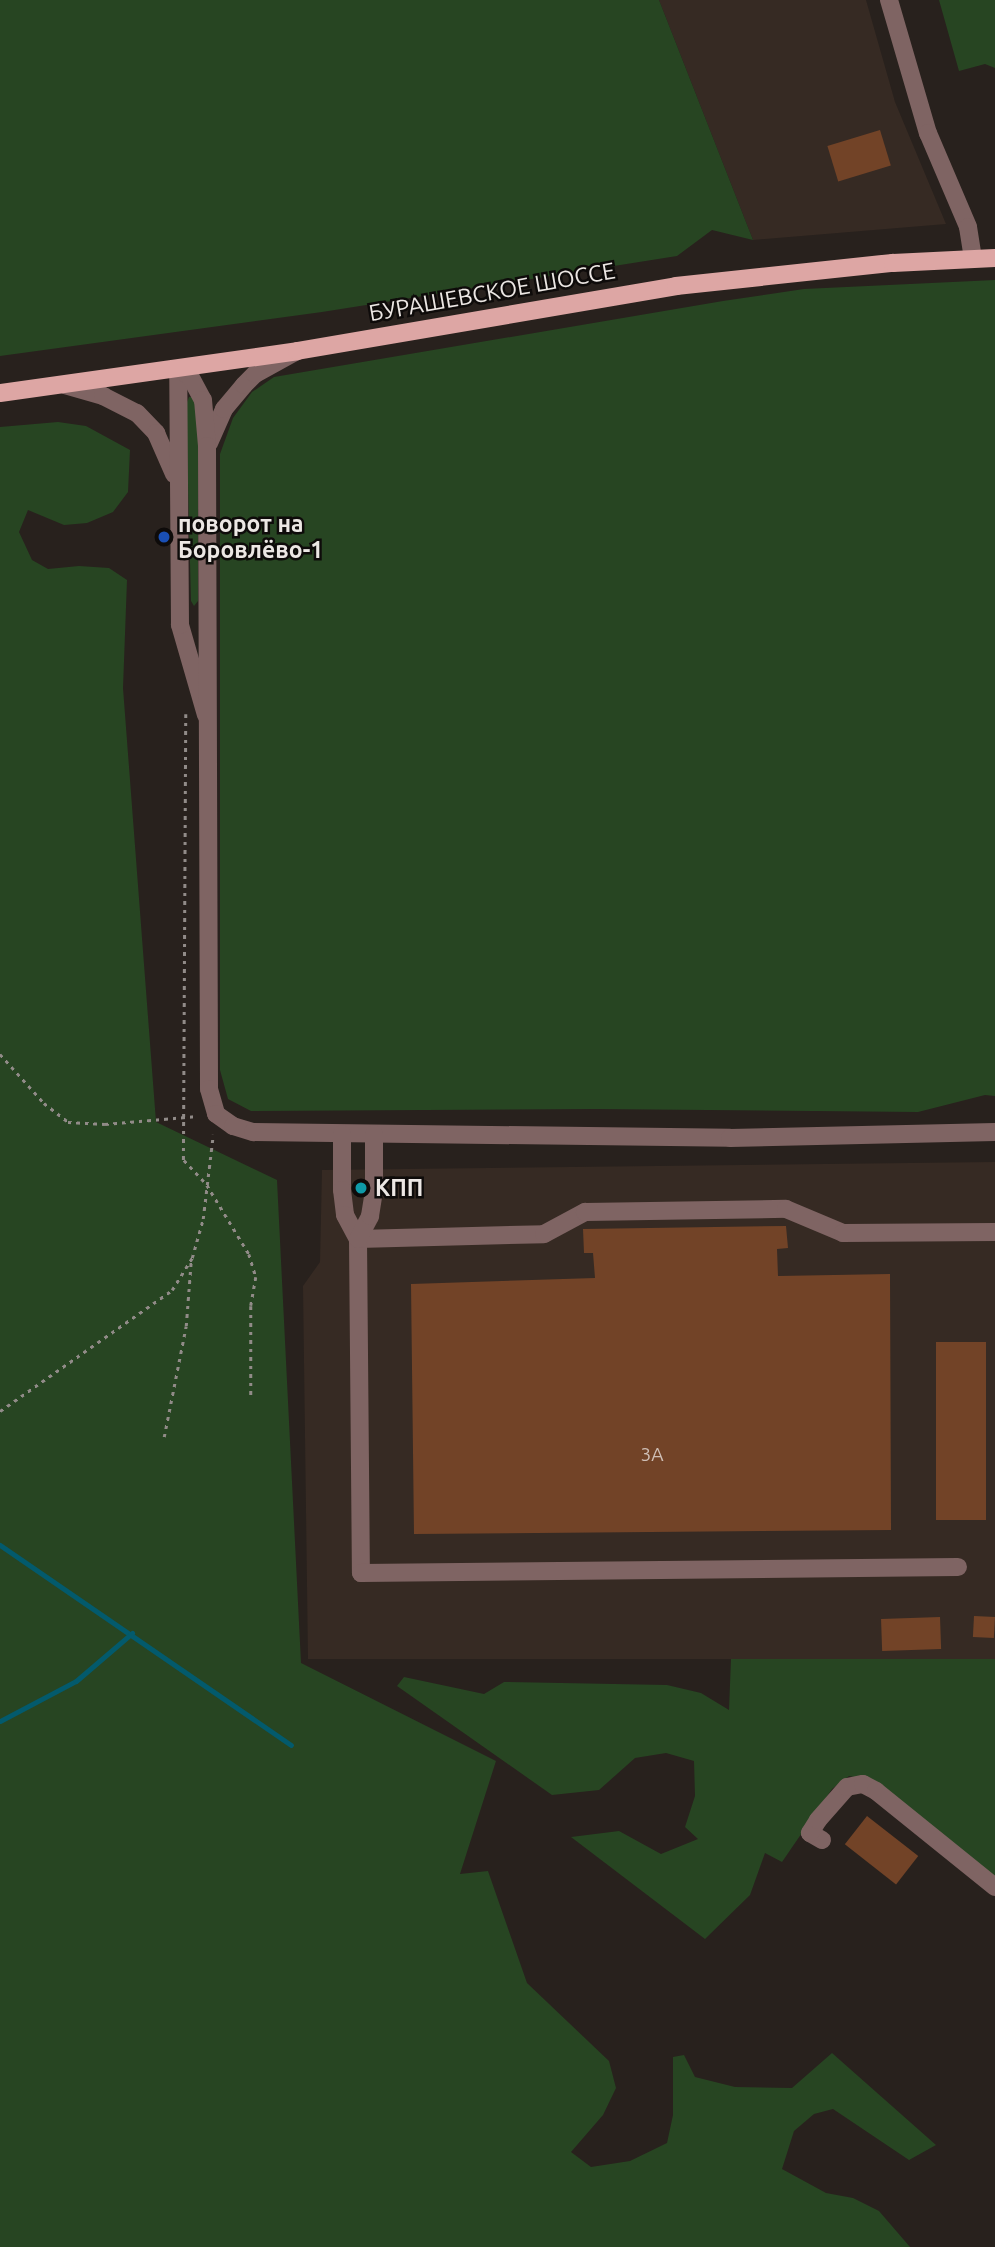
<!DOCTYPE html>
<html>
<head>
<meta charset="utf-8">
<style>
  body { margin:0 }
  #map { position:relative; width:995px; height:2247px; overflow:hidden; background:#28211d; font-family:Ubuntu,sans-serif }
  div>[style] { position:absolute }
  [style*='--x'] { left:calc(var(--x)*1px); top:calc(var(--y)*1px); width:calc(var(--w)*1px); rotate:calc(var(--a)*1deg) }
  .built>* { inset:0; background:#362a23 }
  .green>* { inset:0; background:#274522 }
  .stream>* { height:5px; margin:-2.5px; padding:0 2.5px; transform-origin:2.5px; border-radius:2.5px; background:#035a6c }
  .building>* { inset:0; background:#724327; transform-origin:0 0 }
  .path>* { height:2.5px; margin-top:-1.25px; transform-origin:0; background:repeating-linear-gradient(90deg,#918b88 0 3.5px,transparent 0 8.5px) }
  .minor>* { height:18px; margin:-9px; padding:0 9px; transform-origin:9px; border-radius:9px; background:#7f6463 }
  .major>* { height:18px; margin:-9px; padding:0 9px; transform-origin:9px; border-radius:9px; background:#dda6a4 }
  .dots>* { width:19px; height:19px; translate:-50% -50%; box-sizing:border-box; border:4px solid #0e0b0a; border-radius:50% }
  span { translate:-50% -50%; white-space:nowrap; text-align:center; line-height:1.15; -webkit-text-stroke:5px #0e0b0a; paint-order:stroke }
  .number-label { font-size:19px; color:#cebeb5 }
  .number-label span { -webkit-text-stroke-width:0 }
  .street-label { font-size:23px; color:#ece7e4 }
  .poi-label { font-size:23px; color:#ece7e4; font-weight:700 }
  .left { translate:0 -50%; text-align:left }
</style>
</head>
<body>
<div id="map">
  <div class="built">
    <i style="clip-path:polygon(659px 0,866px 0,895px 102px,946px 224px,753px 240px)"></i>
    <i style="clip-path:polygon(995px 1162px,995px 1659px,308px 1659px,303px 1286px,320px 1262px,322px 1170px)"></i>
  </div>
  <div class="green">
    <i style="clip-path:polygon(0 0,659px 0,753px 240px,712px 230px,677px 256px,322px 312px,0 356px)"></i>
    <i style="clip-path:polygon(939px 0,995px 0,995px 68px,985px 64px,959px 71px)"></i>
    <i style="clip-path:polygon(995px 280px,995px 1096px,985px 1095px,918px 1112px,596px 1109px,251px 1111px,228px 1099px,220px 1070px,220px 454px,233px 418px,252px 392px,274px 377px,723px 301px,804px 289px)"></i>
    <i style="clip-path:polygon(189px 397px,193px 397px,198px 404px,198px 601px,194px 606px,191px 601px,186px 405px)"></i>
    <i style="clip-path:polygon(58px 422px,86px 426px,130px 450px,128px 492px,113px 512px,87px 523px,64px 525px,28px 510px,19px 532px,32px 560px,48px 569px,79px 566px,109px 568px,127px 580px,123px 688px,156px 1122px,277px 1180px,301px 1663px,496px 1761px,460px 1874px,488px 1871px,527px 1983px,609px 2061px,616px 2088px,603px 2115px,571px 2152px,591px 2167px,630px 2161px,667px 2143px,673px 2115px,673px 2057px,684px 2055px,695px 2077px,735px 2087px,792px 2088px,832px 2053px,936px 2145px,909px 2160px,833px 2109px,814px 2114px,794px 2131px,782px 2169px,826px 2193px,853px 2198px,879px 2211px,910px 2247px,0 2247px,0 427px)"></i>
    <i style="clip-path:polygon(731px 1659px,995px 1659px,995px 1881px,875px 1781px,849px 1776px,832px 1789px,782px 1862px,765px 1853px,750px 1895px,705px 1939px,571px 1837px,619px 1831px,661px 1854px,698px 1839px,685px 1827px,695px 1796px,694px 1761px,666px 1753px,635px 1758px,599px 1790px,552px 1795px,397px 1686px,404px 1677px,484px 1694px,504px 1682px,667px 1685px,701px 1693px,729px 1710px)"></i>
  </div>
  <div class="stream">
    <i style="--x:0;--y:1545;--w:353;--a:34.5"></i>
    <i style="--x:0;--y:1721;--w:86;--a:-27.8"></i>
    <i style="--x:76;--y:1681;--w:74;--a:-40.6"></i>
  </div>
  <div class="building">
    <i style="left:880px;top:130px;width:37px;height:55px;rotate:73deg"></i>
    <i style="clip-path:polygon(786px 1226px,788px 1248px,777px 1249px,778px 1276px,890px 1274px,891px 1530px,414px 1534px,411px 1284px,595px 1278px,593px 1253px,584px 1253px,583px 1229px)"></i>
    <i style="left:936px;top:1342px;width:50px;height:178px"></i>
    <i style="left:974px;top:1616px;width:21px;height:21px;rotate:3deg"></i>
    <i style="left:940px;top:1617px;width:32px;height:59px;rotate:88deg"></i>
    <i style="left:867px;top:1816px;width:65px;height:36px;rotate:38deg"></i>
  </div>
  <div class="path">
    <i style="--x:186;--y:714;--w:446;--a:90.3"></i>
    <i style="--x:184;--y:1160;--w:34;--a:47"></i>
    <i style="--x:207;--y:1185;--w:81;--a:58.7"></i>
    <i style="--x:249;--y:1254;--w:24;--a:73"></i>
    <i style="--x:256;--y:1277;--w:29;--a:100"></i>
    <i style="--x:251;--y:1306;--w:90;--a:90"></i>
    <i style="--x:0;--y:1054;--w:66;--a:48.1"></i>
    <i style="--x:44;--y:1103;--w:31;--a:38"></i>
    <i style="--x:68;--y:1122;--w:37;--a:3"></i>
    <i style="--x:105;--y:1124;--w:93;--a:-4.9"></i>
    <i style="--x:0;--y:1411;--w:210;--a:-35.1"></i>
    <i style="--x:172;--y:1290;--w:38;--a:-58"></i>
    <i style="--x:192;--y:1258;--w:41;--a:-74.2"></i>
    <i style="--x:203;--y:1219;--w:85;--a:-83.2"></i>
    <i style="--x:164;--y:1437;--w:113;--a:-78.8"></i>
    <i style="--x:186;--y:1326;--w:65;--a:-85.6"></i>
  </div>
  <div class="minor">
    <i style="--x:889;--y:0;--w:139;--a:73.7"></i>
    <i style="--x:928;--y:133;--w:102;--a:66.9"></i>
    <i style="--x:968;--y:227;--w:32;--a:81"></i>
    <i style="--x:65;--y:385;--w:40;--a:16"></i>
    <i style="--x:103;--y:396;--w:38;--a:27"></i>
    <i style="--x:137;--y:413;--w:28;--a:46"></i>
    <i style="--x:156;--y:433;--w:45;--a:66.3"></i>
    <i style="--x:209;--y:443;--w:37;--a:-66"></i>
    <i style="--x:224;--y:409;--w:31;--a:-50"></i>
    <i style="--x:244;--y:385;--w:16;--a:-45"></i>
    <i style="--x:255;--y:374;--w:46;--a:-28.8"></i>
    <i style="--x:206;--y:715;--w:94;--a:-106.1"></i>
    <i style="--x:180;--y:625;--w:256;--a:-90.4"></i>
    <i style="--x:178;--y:369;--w:14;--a:30"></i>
    <i style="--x:190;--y:376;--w:27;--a:62"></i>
    <i style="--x:203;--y:400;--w:46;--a:85"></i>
    <i style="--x:207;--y:446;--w:643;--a:89.82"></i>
    <i style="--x:209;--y:1089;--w:26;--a:74"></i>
    <i style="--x:216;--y:1114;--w:21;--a:35"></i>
    <i style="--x:233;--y:1126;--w:21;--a:17"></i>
    <i style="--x:253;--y:1132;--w:477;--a:0.7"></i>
    <i style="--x:730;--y:1138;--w:265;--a:-1.3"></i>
    <i style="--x:342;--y:1134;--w:56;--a:90"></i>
    <i style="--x:342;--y:1190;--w:25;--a:83"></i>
    <i style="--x:345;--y:1215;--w:27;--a:62"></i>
    <i style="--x:358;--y:1239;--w:334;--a:89.5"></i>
    <i style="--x:361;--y:1573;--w:597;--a:-0.58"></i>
    <i style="--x:358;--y:1239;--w:186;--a:-1.5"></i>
    <i style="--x:544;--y:1234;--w:47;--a:-28.2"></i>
    <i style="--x:585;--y:1212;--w:201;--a:-0.9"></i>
    <i style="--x:786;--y:1209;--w:62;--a:22.8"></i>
    <i style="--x:843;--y:1233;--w:152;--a:-0.4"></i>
    <i style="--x:358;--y:1239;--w:26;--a:-62"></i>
    <i style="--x:370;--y:1216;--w:26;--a:-81"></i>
    <i style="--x:374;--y:1190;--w:56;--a:-90"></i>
    <i style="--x:822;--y:1840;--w:14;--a:-150"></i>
    <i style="--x:810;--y:1833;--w:15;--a:-58"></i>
    <i style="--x:818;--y:1820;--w:44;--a:-48.7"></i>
    <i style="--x:847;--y:1787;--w:16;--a:-11"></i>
    <i style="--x:863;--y:1784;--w:15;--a:28"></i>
    <i style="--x:876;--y:1791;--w:153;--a:38.9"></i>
  </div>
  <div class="major">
    <i style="--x:0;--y:393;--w:300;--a:-8"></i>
    <i style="--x:297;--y:351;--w:385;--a:-9.7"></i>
    <i style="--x:676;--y:286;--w:218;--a:-6.1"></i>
    <i style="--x:893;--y:263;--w:102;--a:-2.8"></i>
  </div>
  <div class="dots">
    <i style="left:164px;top:537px;background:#1a4fb4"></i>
    <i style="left:361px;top:1188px;background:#0f9aa8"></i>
  </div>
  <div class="number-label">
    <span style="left:652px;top:1455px">3А</span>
  </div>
  <div class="street-label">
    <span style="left:492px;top:292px;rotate:-10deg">БУРАШЕВСКОЕ ШОССЕ</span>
  </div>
  <div class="poi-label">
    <span class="left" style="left:178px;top:537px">поворот на<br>Боровлёво-1</span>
    <span class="left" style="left:375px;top:1188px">КПП</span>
  </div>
</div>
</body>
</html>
